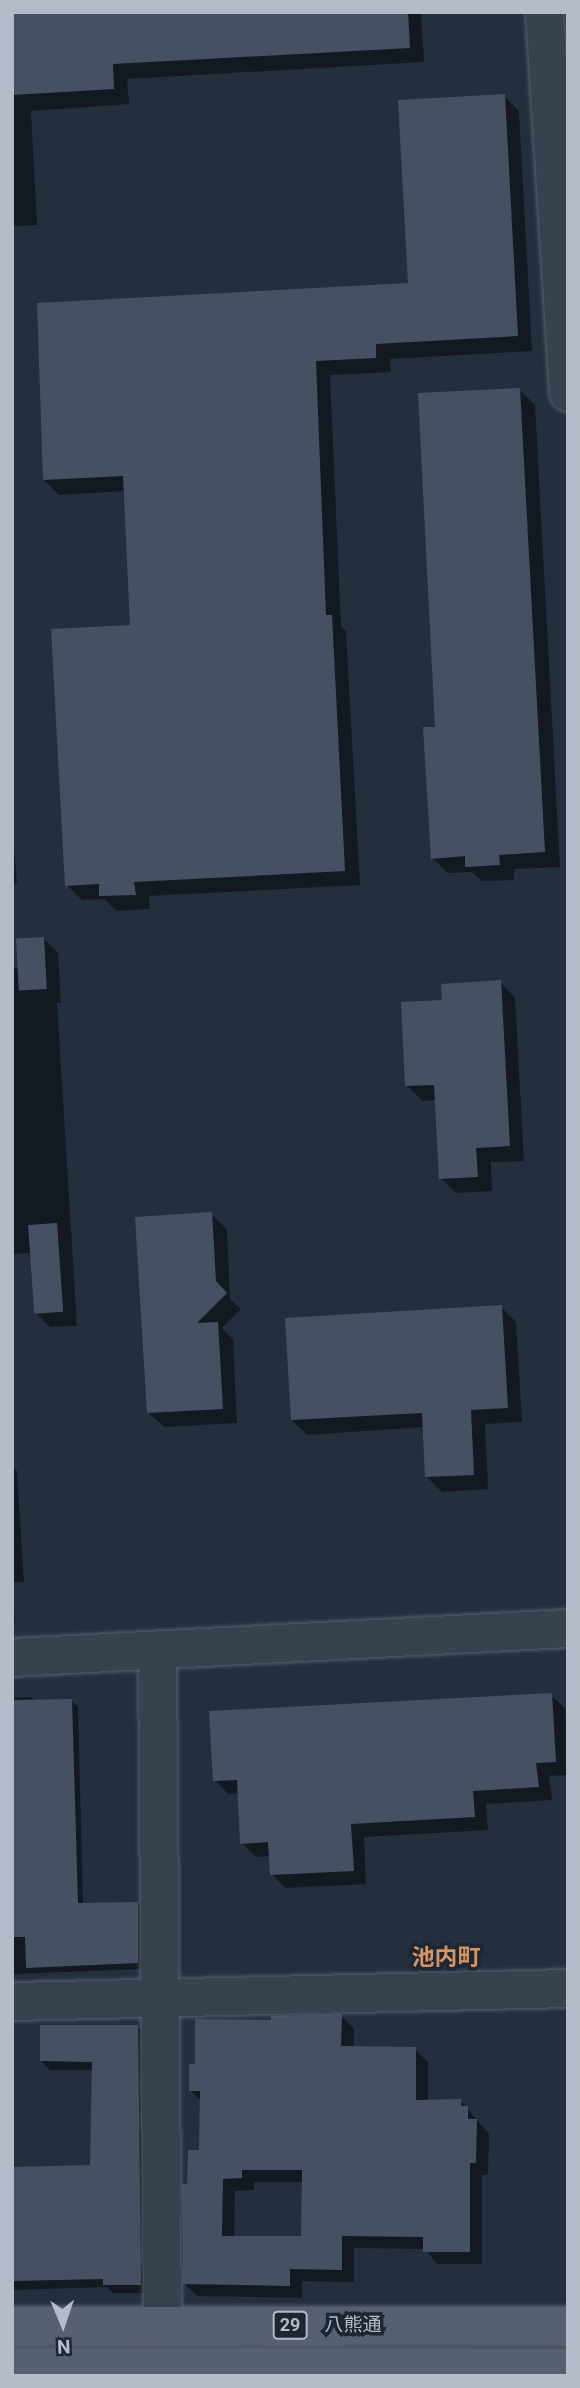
<!DOCTYPE html>
<html>
<head>
<meta charset="utf-8">
<style>
  body { margin:0 }
  #map { position:relative; width:580px; height:2388px; overflow:hidden; background:#242f3e; font-family:Roboto,"Noto Sans JP",sans-serif }
  div>[style] { position:absolute }
  [style*='--x'] { left:calc(var(--x)*1px); top:calc(var(--y)*1px); width:calc(var(--w)*1px); rotate:calc(var(--a)*1deg) }
  .shadow>* { inset:0; background:#0007 }
  .building>* { inset:0; background:#455162; transform-origin:0 0 }
  .roads { filter:drop-shadow(0 0 2px #565f6c) drop-shadow(0 0 2px #565f6c) }
  .street>* { height:37px; margin:-18.5px; padding:0 18.5px; transform-origin:18.5px; border-radius:18.5px; background:#38414e }
  .primary>* { height:38px; margin:-19px; padding:0 19px; transform-origin:19px; border-radius:19px; background:#56606e }
  span { translate:-50% -50%; white-space:nowrap; text-align:center; line-height:1.15; -webkit-text-stroke:7px #1d2633; paint-order:stroke }
  .shield-label span { padding:2px 5px; background:#1d2633; border:2px solid; border-radius:5px; -webkit-text-stroke-width:0 }
  .shield-label { font-size:18px; color:#b4bcc9; font-weight:700 }
  .street-label { font-size:19px; color:#b4bcc9 }
  .quarter-label { font-size:23px; color:#d59563; font-weight:700 }
  .frame { position:absolute; inset:0; border:14px solid #b4bcc9; pointer-events:none }
  .north { position:absolute; left:28px; top:2290px; width:70px; height:70px; -webkit-text-stroke:5px #1d2633; paint-order:stroke; rotate:178deg; font-size:19px; font-weight:700; line-height:28px; text-align:center; color:#b4bcc9 }
  .north::after { content:''; display:block; margin:auto; width:24px; height:32px; background:#b4bcc9; clip-path:polygon(50% 0,100% 100%,50% 72%,0 100%) }
</style>
</head>
<body>
<div id="map">
  <div class="shadow">
    <i style="clip-path:polygon(12px 12px,421px 12px,424px 62px,127px 79px,129px 104px,31px 111px,37px 225px,12px 226px)"></i>
    <i style="clip-path:polygon(504px 96px,519px 111px,532px 351px,390px 359px,391px 372px,330px 375px,341px 626px,346px 631px,360px 885px,149px 896px,150px 909px,116px 911px,104px 899px,82px 900px,67px 885px,132px 627px,125px 491px,59px 495px,44px 480px,410px 285px)"></i>
    <i style="clip-path:polygon(520px 390px,535px 405px,560px 867px,514px 869px,514px 880px,482px 881px,472px 872px,448px 873px,432px 858px)"></i>
    <i style="clip-path:polygon(12px 821px,17px 883px,12px 884px)"></i>
    <i style="clip-path:polygon(43px 938px,58px 953px,61px 1003px,57px 1003px,77px 1326px,50px 1327px,35px 1312px,31px 1253px,12px 1254px,12px 968px,20px 968px)"></i>
    <i style="clip-path:polygon(500px 982px,515px 997px,524px 1161px,491px 1162px,492px 1191px,456px 1193px,441px 1178px,436px 1100px,423px 1101px,407px 1086px,444px 1001px)"></i>
    <i style="clip-path:polygon(211px 1214px,227px 1229px,230px 1299px,241px 1309px,222px 1328px,233px 1339px,237px 1423px,164px 1427px,148px 1412px)"></i>
    <i style="clip-path:polygon(501px 1307px,516px 1322px,522px 1422px,485px 1424px,488px 1489px,442px 1492px,427px 1477px,424px 1427px,307px 1435px,292px 1420px)"></i>
    <i style="clip-path:polygon(12px 1466px,17px 1471px,24px 1582px,12px 1582px,15px 1624px,12px 1624px)"></i>
    <i style="clip-path:polygon(551px 1695px,565px 1708px,568px 1762px,568px 1775px,549px 1776px,552px 1800px,486px 1804px,488px 1830px,364px 1837px,366px 1884px,285px 1888px,272px 1874px,271px 1856px,256px 1857px,242px 1843px,240px 1793px,228px 1794px,215px 1780px)"></i>
    <i style="clip-path:polygon(31px 1697px,35px 1701px,72px 1701px,78px 1707px,83px 1904px,137px 1903px,143px 1909px,144px 1969px,12px 1974px,12px 1698px)"></i>
    <i style="clip-path:polygon(evenodd,341px 2016px,354px 2029px,354px 2048px,415px 2049px,428px 2062px,428px 2102px,461px 2101px,489px 2134px,488px 2175px,482px 2175px,482px 2264px,437px 2264px,425px 2249px,354px 2248px,354px 2282px,302px 2281px,302px 2298px,197px 2296px,184px 2283px,189px 2186px,201px 2152px,201px 2101px,191px 2091px,197px 2066px,272px 2022px,341px 2016px,254px 2182px,303px 2182px,303px 2238px,234px 2238px,235px 2191px,254px 2190px,254px 2182px)"></i>
    <i style="clip-path:polygon(138px 2027px,147px 2036px,149px 2293px,113px 2293px,107px 2287px,12px 2290px,12px 2169px,92px 2167px,93px 2070px,50px 2070px,41px 2061px)"></i>
  </div>
  <div class="building">
    <i style="clip-path:polygon(12px 12px,408px 12px,410px 48px,113px 64px,114px 89px,12px 95px)"></i>
    <i style="clip-path:polygon(505px 94px,518px 336px,376px 344px,376px 358px,316px 361px,326px 615px,332px 615px,345px 871px,134px 882px,136px 895px,99px 896px,99px 884px,65px 886px,51px 629px,130px 625px,123px 476px,43px 480px,37px 303px,408px 283px,398px 100px)"></i>
    <i style="clip-path:polygon(520px 388px,545px 852px,499px 855px,500px 865px,465px 867px,465px 856px,431px 859px,423px 727px,435px 727px,418px 393px)"></i>
    <i style="left:44px;top:937px;width:52px;height:28px;rotate:87deg"></i>
    <i style="clip-path:polygon(501px 980px,510px 1146px,476px 1148px,478px 1177px,439px 1179px,434px 1085px,405px 1086px,401px 1002px,442px 1000px,441px 984px)"></i>
    <i style="clip-path:polygon(212px 1212px,216px 1281px,227px 1293px,197px 1323px,218px 1322px,223px 1409px,147px 1413px,135px 1217px)"></i>
    <i style="left:57px;top:1223px;width:89px;height:29px;rotate:86deg"></i>
    <i style="clip-path:polygon(502px 1305px,508px 1408px,471px 1410px,474px 1475px,425px 1477px,422px 1413px,291px 1420px,285px 1318px)"></i>
    <i style="clip-path:polygon(552px 1693px,556px 1762px,536px 1763px,539px 1787px,473px 1791px,475px 1817px,351px 1824px,354px 1871px,270px 1875px,268px 1842px,240px 1844px,237px 1780px,213px 1781px,209px 1711px)"></i>
    <i style="clip-path:polygon(72px 1699px,78px 1903px,138px 1902px,138px 1963px,26px 1968px,25px 1937px,12px 1937px,12px 1700px)"></i>
    <i style="clip-path:polygon(evenodd,342px 2014px,341px 2046px,416px 2047px,416px 2100px,462px 2099px,461px 2106px,468px 2106px,468px 2119px,477px 2119px,476px 2163px,470px 2163px,470px 2252px,423px 2252px,423px 2237px,342px 2236px,342px 2270px,290px 2269px,290px 2286px,183px 2284px,182px 2184px,187px 2184px,188px 2150px,199px 2150px,200px 2091px,189px 2091px,189px 2064px,195px 2064px,195px 2019px,271px 2020px,271px 2016px,342px 2014px,242px 2170px,302px 2170px,301px 2236px,222px 2236px,223px 2179px,242px 2178px,242px 2170px)"></i>
    <i style="clip-path:polygon(40px 2025px,138px 2025px,141px 2285px,103px 2285px,103px 2279px,12px 2281px,12px 2167px,90px 2165px,92px 2062px,40px 2061px)"></i>
  </div>
  <div class="roads">
    <div class="street">
      <i style="--x:544;--y:12;--w:381;--a:86.4"></i>
      <i style="--x:157;--y:1650;--w:675;--a:89.58"></i>
      <i style="--x:12;--y:1657;--w:557;--a:-2.99"></i>
      <i style="--x:12;--y:2001;--w:556;--a:-1.34"></i>
    </div>
    <div class="primary">
      <i style="--x:12;--y:2326;--w:556;--a:0"></i>
      <i style="--x:12;--y:2367;--w:556;--a:0.1"></i>
    </div>
  </div>
  <div class="shield-label">
    <span style="left:290px;top:2325px">29</span>
  </div>
  <div class="street-label">
    <span style="left:353px;top:2325px">八熊通</span>
  </div>
  <div class="quarter-label">
    <span style="left:446px;top:1958px">池内町</span>
  </div>
  <div class="frame"></div>
  <div class="north">N</div>
</div>
</body>
</html>
